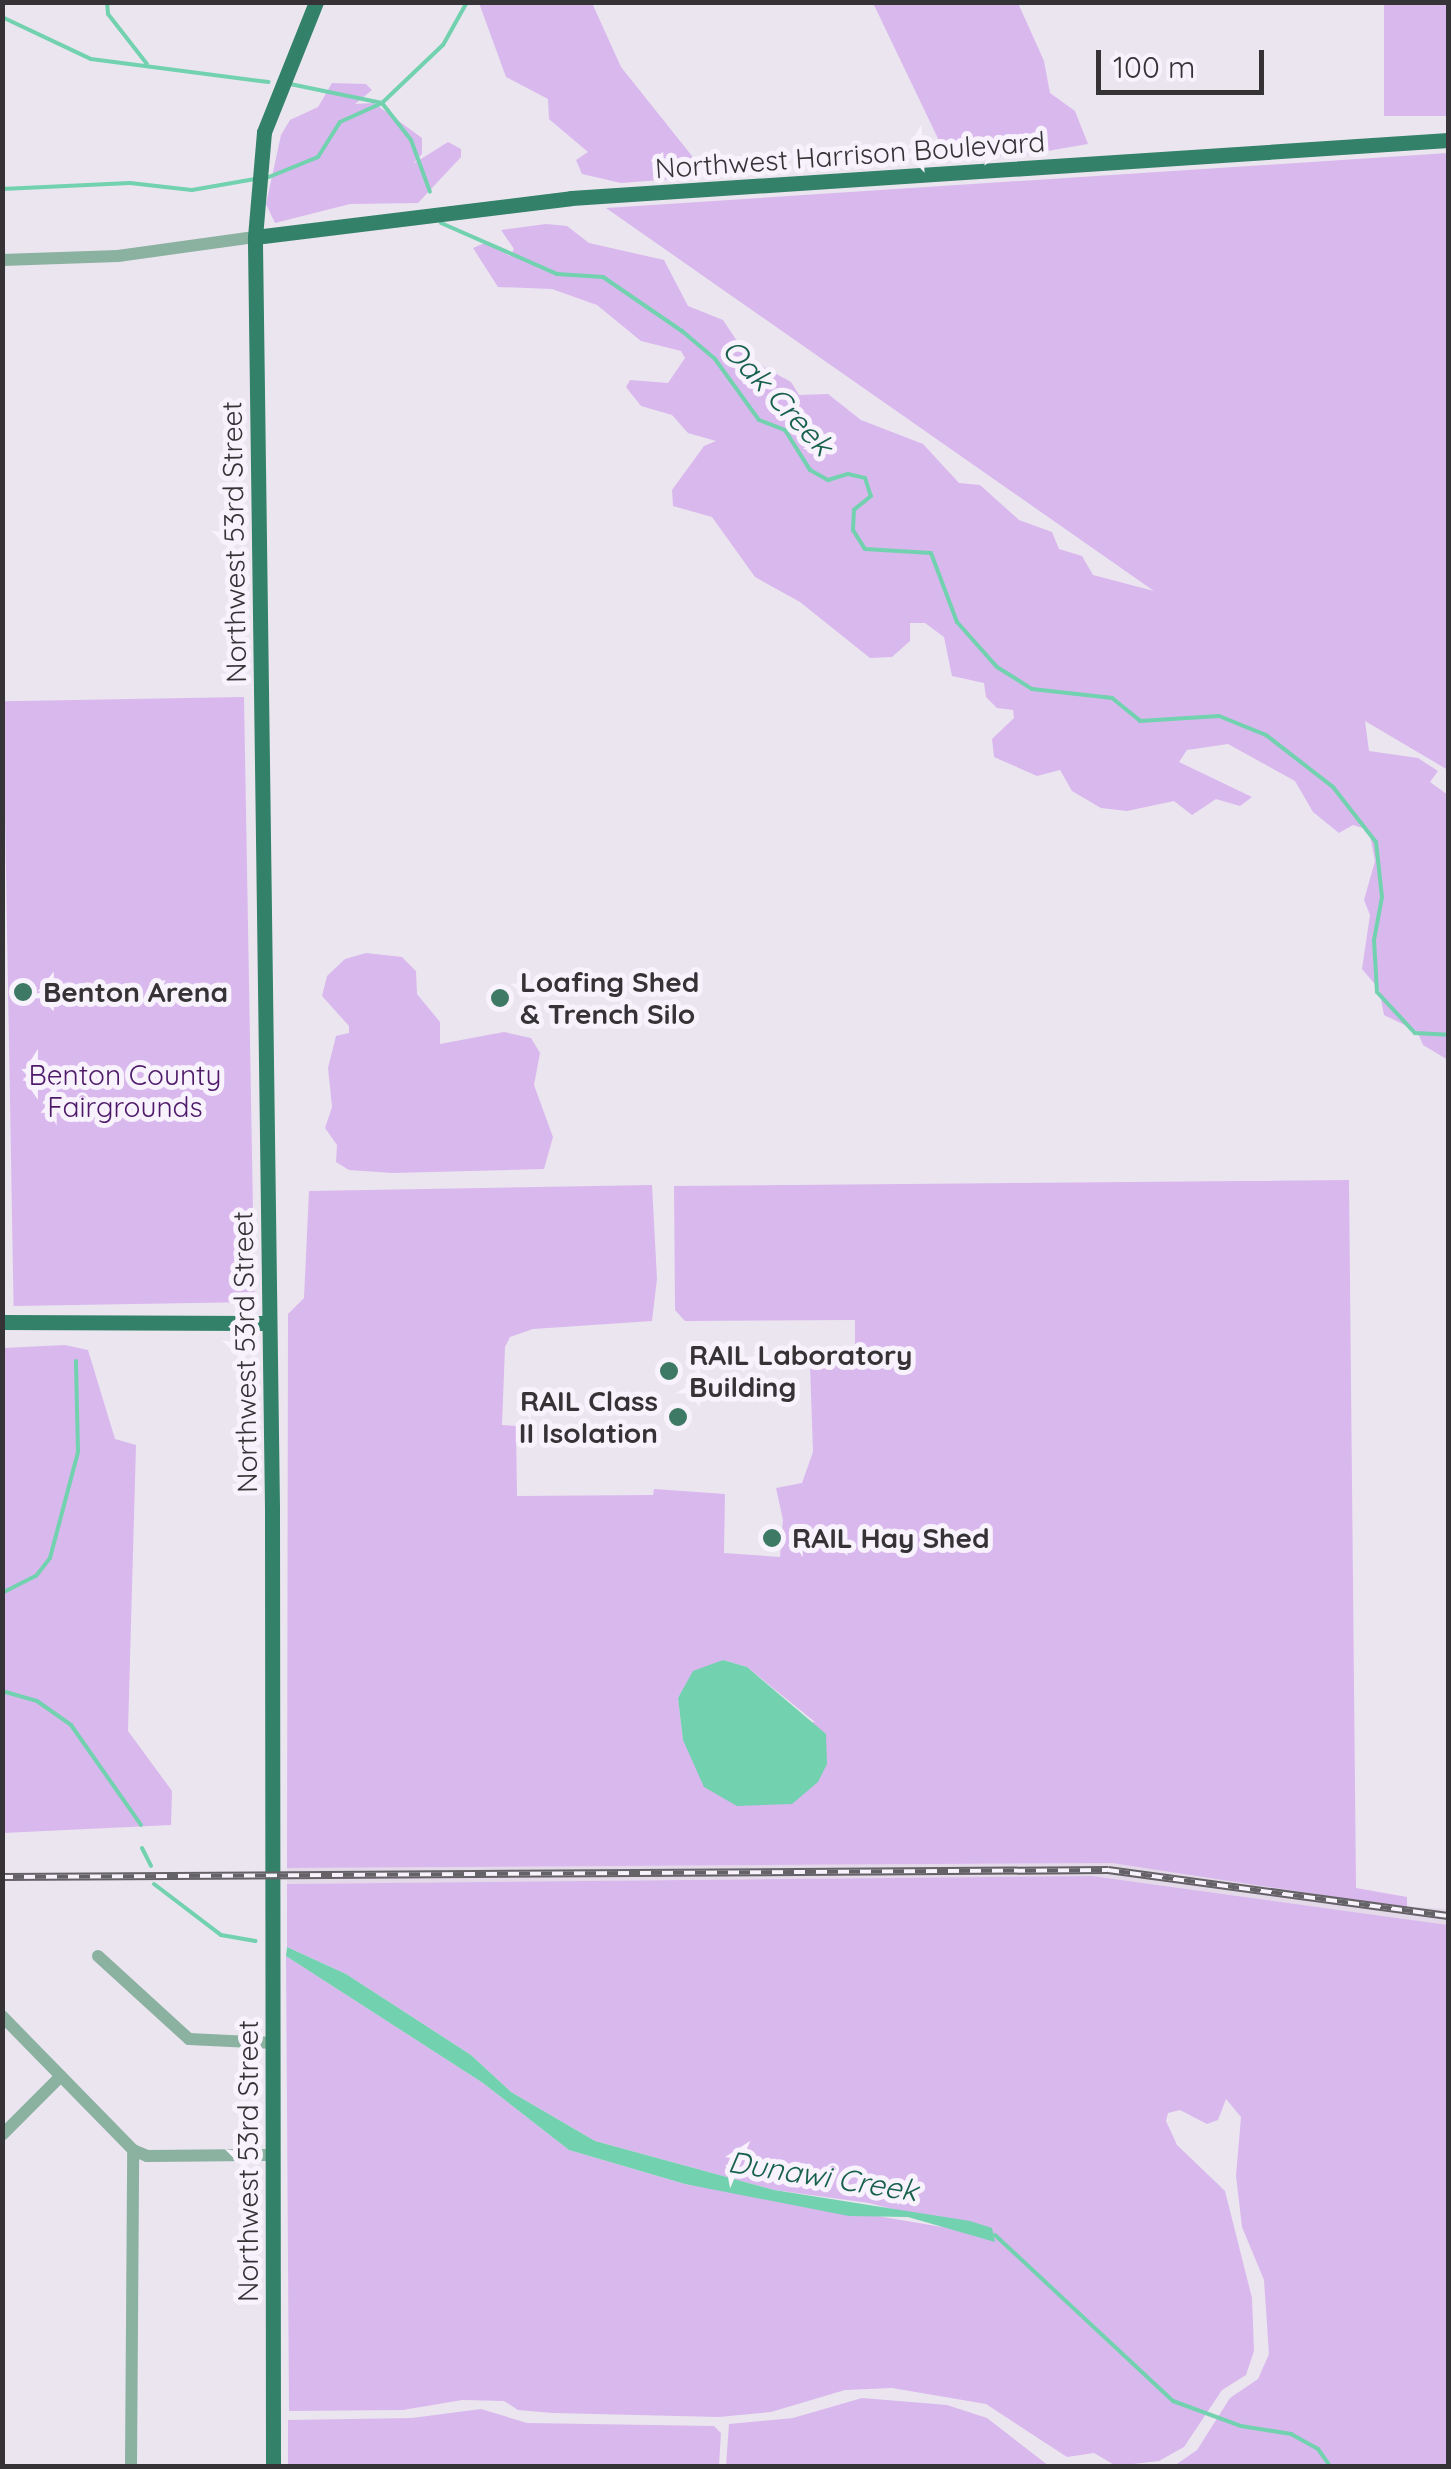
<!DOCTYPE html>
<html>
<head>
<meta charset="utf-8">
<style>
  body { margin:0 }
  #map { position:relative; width:1451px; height:2469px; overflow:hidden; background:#ebe5ef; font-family:Quicksand,sans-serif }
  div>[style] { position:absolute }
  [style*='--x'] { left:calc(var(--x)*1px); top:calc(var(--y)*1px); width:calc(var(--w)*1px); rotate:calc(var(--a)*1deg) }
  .built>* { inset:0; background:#e3d9e9 }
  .green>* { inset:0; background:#d9b8ee; transform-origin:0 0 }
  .water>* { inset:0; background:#72d1af }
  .stream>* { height:4px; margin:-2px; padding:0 2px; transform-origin:2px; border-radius:2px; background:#72d1af }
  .minor>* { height:12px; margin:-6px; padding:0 6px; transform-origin:6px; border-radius:6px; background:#8bb1a1 }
  .major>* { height:15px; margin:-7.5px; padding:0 7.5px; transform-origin:7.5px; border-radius:7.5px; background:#328168 }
  .rail>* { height:8px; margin-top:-4px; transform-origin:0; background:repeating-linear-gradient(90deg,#f8f2fc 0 11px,#656267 0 22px); box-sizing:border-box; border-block:2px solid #656267 }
  .dots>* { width:28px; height:28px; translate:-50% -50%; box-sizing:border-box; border:5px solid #f8f2fc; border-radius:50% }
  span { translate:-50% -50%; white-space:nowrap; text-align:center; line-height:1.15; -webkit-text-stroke:10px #f8f2fc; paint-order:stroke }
  .street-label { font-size:28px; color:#353336 }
  .poi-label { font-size:28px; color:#353336; font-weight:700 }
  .left { translate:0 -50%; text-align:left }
  .right { translate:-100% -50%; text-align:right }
  .park-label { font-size:28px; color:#4d1968 }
  .water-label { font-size:30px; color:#17614b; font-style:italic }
  .frame { position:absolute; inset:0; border:5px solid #353336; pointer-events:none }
  .scale { position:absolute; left:1096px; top:50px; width:168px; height:45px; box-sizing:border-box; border:5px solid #353336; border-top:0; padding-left:12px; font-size:30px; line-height:35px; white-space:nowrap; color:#353336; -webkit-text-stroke:8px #f8f2fc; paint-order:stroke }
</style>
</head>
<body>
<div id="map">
  <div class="built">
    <i style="clip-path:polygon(1112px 1863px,1230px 1876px,1390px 1906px,1448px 1909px,1448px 1925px,1092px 1876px,287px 1884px,287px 1868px)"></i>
  </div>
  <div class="green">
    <i style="clip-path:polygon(479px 3px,592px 3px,621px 67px,692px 156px,692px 172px,687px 178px,621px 183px,582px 174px,576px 160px,588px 152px,549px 119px,548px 99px,506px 77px)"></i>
    <i style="clip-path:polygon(873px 3px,1018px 3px,1044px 61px,1050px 93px,1075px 111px,1088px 144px,1024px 155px,960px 157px,944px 151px)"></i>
    <i style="left:1384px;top:3px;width:64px;height:113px"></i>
    <i style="clip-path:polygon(332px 83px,366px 84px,372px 90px,355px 104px,374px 103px,422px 138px,422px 154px,413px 164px,448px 142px,461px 149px,461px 157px,418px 203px,350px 204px,275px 223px,266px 204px,281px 135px,290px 120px,318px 107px)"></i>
    <i style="clip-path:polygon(1448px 153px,1448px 770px,1365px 721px,1369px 751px,1418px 758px,1438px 771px,1430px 782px,1448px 795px,1448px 1060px,1423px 1045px,1417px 1031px,1384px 1015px,1379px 989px,1362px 969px,1370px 915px,1364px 900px,1375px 861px,1369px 830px,1353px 825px,1339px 833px,1313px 812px,1295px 781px,1228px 744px,1187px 750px,1179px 762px,1252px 797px,1240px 806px,1216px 799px,1192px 815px,1174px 801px,1127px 811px,1101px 808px,1072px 791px,1060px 770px,1037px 776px,994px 757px,992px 739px,1014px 718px,1013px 710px,997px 708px,986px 697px,984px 683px,952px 676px,944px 637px,925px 623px,910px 623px,910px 641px,892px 657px,870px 658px,800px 602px,755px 577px,712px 517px,673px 506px,672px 490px,704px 446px,716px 441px,688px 433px,672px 415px,641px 406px,626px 387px,630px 380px,668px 383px,685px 358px,681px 351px,641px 341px,597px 305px,552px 289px,498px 287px,473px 248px,485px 243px,510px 256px,514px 249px,501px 230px,546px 224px,567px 226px,589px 243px,664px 260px,688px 306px,723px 320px,749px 359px,791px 382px,799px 395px,828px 394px,861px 420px,923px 444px,959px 483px,980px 485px,1019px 520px,1052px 532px,1059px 549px,1082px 556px,1093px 575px,1154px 591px,606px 208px)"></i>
    <i style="left:244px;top:697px;width:605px;height:241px;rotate:89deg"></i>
    <i style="clip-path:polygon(366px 953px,402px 957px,416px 971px,417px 994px,440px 1022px,440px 1044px,504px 1032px,531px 1038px,540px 1053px,534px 1085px,553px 1137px,544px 1169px,392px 1173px,349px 1170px,336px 1162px,337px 1145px,325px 1128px,332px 1107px,328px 1068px,336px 1036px,349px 1033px,349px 1026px,322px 996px,327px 976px,345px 959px)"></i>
    <i style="clip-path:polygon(evenodd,1349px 1180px,1356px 1888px,1407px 1897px,1407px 1908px,1112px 1863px,287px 1868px,288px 1314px,304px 1298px,309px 1191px,652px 1185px,657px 1279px,652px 1321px,533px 1329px,510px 1337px,505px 1347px,502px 1425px,516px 1426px,517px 1496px,653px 1495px,654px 1489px,725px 1494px,724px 1553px,780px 1557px,783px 1520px,776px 1488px,802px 1483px,813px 1452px,810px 1365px,855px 1358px,855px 1320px,685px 1321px,675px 1310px,674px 1186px,1349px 1180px,723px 1660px,747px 1667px,815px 1722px,683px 1740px,678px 1697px,723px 1660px)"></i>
    <i style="clip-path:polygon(65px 1345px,88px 1350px,115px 1439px,136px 1445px,128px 1731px,172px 1791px,171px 1825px,3px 1833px,3px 1348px)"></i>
    <i style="clip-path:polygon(1092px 1876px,1448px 1925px,1448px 2466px,1174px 2466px,1197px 2450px,1230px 2398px,1258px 2379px,1269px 2354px,1264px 2280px,1242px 2227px,1236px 2176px,1241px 2117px,1226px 2099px,1218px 2120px,1207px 2124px,1180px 2110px,1168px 2113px,1166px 2121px,1177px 2145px,1225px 2191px,1252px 2298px,1254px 2351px,1246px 2375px,1222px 2390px,1184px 2447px,1159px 2461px,1116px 2466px,1094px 2453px,1067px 2457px,986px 2404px,892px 2388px,845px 2390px,771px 2412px,719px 2417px,553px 2413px,518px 2410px,504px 2401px,462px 2400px,403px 2410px,289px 2411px,286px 1956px,483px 2083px,569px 2150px,685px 2184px,996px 2236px,869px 2203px,774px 2190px,595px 2141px,511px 2092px,471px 2055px,346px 1974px,287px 1947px,287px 1884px)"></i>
    <i style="clip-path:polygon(862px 2398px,947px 2405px,987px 2418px,1049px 2466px,726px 2466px,729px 2424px,793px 2418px)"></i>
    <i style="clip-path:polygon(481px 2409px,527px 2423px,714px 2426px,721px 2433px,719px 2466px,288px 2466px,288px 2420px,412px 2418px)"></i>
  </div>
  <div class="water">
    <i style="clip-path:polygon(723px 1660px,747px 1667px,826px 1734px,827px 1764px,818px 1782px,792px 1804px,737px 1806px,704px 1787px,683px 1740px,678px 1698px,693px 1671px)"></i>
    <i style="clip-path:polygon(287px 1947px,346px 1974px,471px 2055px,511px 2092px,595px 2141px,774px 2190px,970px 2221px,992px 2228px,995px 2242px,908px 2217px,849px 2216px,685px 2184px,569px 2150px,483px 2083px,286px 1956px)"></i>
  </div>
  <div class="stream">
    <i style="--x:107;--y:2;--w:12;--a:85"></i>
    <i style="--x:108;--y:14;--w:63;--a:52"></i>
    <i style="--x:2;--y:17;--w:98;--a:25.3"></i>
    <i style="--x:91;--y:59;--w:179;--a:7.4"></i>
    <i style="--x:290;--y:84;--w:94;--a:11.7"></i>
    <i style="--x:382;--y:103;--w:84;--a:-43.6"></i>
    <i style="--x:443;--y:45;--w:49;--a:-60.8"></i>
    <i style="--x:264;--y:179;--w:58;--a:-22.2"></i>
    <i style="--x:318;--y:157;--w:41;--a:-57.8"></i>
    <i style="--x:340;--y:122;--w:46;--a:-24.3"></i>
    <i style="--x:382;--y:103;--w:47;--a:51.9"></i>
    <i style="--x:411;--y:140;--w:55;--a:69.9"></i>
    <i style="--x:2;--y:189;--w:128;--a:-2.7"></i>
    <i style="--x:130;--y:183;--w:62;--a:6.4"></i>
    <i style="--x:192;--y:190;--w:64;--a:-9.9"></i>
    <i style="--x:441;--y:223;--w:127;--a:23.7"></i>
    <i style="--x:557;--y:274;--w:46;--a:3.7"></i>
    <i style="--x:603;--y:277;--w:96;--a:34.4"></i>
    <i style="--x:682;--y:331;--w:43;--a:40.3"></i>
    <i style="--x:715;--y:359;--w:75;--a:54.2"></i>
    <i style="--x:759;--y:420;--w:28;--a:21"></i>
    <i style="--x:785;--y:430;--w:47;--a:58"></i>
    <i style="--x:810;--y:470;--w:21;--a:29"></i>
    <i style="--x:828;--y:480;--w:21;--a:-17"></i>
    <i style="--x:848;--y:474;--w:17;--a:13"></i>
    <i style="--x:865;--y:478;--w:19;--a:72"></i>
    <i style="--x:871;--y:496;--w:22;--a:141"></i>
    <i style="--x:854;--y:510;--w:20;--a:93"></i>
    <i style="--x:853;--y:530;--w:22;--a:58"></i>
    <i style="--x:865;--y:549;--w:66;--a:3.5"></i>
    <i style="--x:931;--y:553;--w:74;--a:69.4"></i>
    <i style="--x:957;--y:622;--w:60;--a:48.4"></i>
    <i style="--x:997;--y:667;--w:41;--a:32.2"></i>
    <i style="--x:1032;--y:689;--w:81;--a:6.4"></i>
    <i style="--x:1112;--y:698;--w:36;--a:39"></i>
    <i style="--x:1140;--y:721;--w:79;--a:-3.6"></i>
    <i style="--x:1219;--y:716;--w:51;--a:22"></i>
    <i style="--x:1266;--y:735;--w:85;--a:37.8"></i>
    <i style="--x:1333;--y:787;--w:70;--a:52"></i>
    <i style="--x:1376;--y:842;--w:55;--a:83.8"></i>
    <i style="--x:1382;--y:897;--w:44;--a:100.5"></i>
    <i style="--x:1374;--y:940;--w:52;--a:86.7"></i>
    <i style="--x:1377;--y:992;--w:56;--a:47.2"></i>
    <i style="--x:1415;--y:1033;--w:33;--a:3"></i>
    <i style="--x:2;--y:1593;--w:38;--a:-27"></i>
    <i style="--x:36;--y:1576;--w:23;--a:-52"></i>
    <i style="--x:50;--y:1558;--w:110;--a:-75.2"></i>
    <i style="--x:78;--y:1452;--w:91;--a:-91.3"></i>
    <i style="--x:2;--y:1691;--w:36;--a:16"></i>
    <i style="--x:37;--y:1701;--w:42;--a:35.2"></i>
    <i style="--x:71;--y:1725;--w:122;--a:55"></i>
    <i style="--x:142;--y:1848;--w:20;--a:63"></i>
    <i style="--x:154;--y:1884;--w:84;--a:37.3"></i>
    <i style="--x:221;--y:1935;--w:35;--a:10"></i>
    <i style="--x:995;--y:2235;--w:243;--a:43"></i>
    <i style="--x:1173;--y:2401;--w:72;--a:20.2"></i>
    <i style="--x:1241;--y:2426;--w:51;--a:9.1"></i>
    <i style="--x:1291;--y:2434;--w:31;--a:29"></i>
    <i style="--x:1318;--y:2449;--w:21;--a:55"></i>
  </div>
  <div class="minor">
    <i style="--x:2;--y:260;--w:116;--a:-2"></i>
    <i style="--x:118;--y:256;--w:138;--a:-7.9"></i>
    <i style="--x:98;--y:1956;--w:123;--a:42.4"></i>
    <i style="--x:189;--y:2039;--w:84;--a:2.7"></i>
    <i style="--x:2;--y:2016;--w:187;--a:45.6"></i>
    <i style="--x:133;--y:2150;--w:15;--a:23"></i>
    <i style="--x:147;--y:2156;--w:126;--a:-0.5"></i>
    <i style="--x:2;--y:2135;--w:83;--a:-45"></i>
    <i style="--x:131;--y:2466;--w:316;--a:-89.6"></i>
  </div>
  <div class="major">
    <i style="--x:255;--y:237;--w:318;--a:-7"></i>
    <i style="--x:571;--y:198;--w:879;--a:-3.78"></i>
    <i style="--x:2;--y:1322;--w:267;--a:0.2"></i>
    <i style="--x:273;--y:2466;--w:958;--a:-90.06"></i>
    <i style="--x:272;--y:1508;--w:1271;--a:-90.77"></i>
    <i style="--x:255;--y:237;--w:105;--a:-85.1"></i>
    <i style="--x:264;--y:132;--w:140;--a:-68.2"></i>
  </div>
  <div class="rail">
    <i style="--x:2;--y:1877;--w:1106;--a:-0.36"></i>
    <i style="--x:1108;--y:1870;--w:343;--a:7.7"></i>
  </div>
  <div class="dots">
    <i style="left:23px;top:992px;background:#3d7964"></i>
    <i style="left:500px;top:998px;background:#3d7964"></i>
    <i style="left:669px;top:1371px;background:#3d7964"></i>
    <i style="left:678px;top:1417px;background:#3d7964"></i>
    <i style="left:772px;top:1538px;background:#3d7964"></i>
  </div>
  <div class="street-label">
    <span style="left:850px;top:155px;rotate:-4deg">Northwest Harrison Boulevard</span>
    <span style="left:234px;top:542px;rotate:-91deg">Northwest 53rd Street</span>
    <span style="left:245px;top:1352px;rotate:-91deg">Northwest 53rd Street</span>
    <span style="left:248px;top:2161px;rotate:-90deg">Northwest 53rd Street</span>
  </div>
  <div class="poi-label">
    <span class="left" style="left:520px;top:998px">Loafing Shed<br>&amp; Trench Silo</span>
    <span class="left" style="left:43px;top:992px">Benton Arena</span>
    <span class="left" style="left:689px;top:1371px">RAIL Laboratory<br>Building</span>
    <span class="right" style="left:658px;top:1417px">RAIL Class<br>II Isolation</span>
    <span class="left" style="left:792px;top:1538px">RAIL Hay Shed</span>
  </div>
  <div class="park-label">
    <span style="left:125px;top:1091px">Benton County<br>Fairgrounds</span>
  </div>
  <div class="water-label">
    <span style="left:778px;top:397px;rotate:47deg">Oak Creek</span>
    <span style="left:823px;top:2176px;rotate:9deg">Dunawi Creek</span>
  </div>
  <div class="frame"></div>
  <div class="scale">100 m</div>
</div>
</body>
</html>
